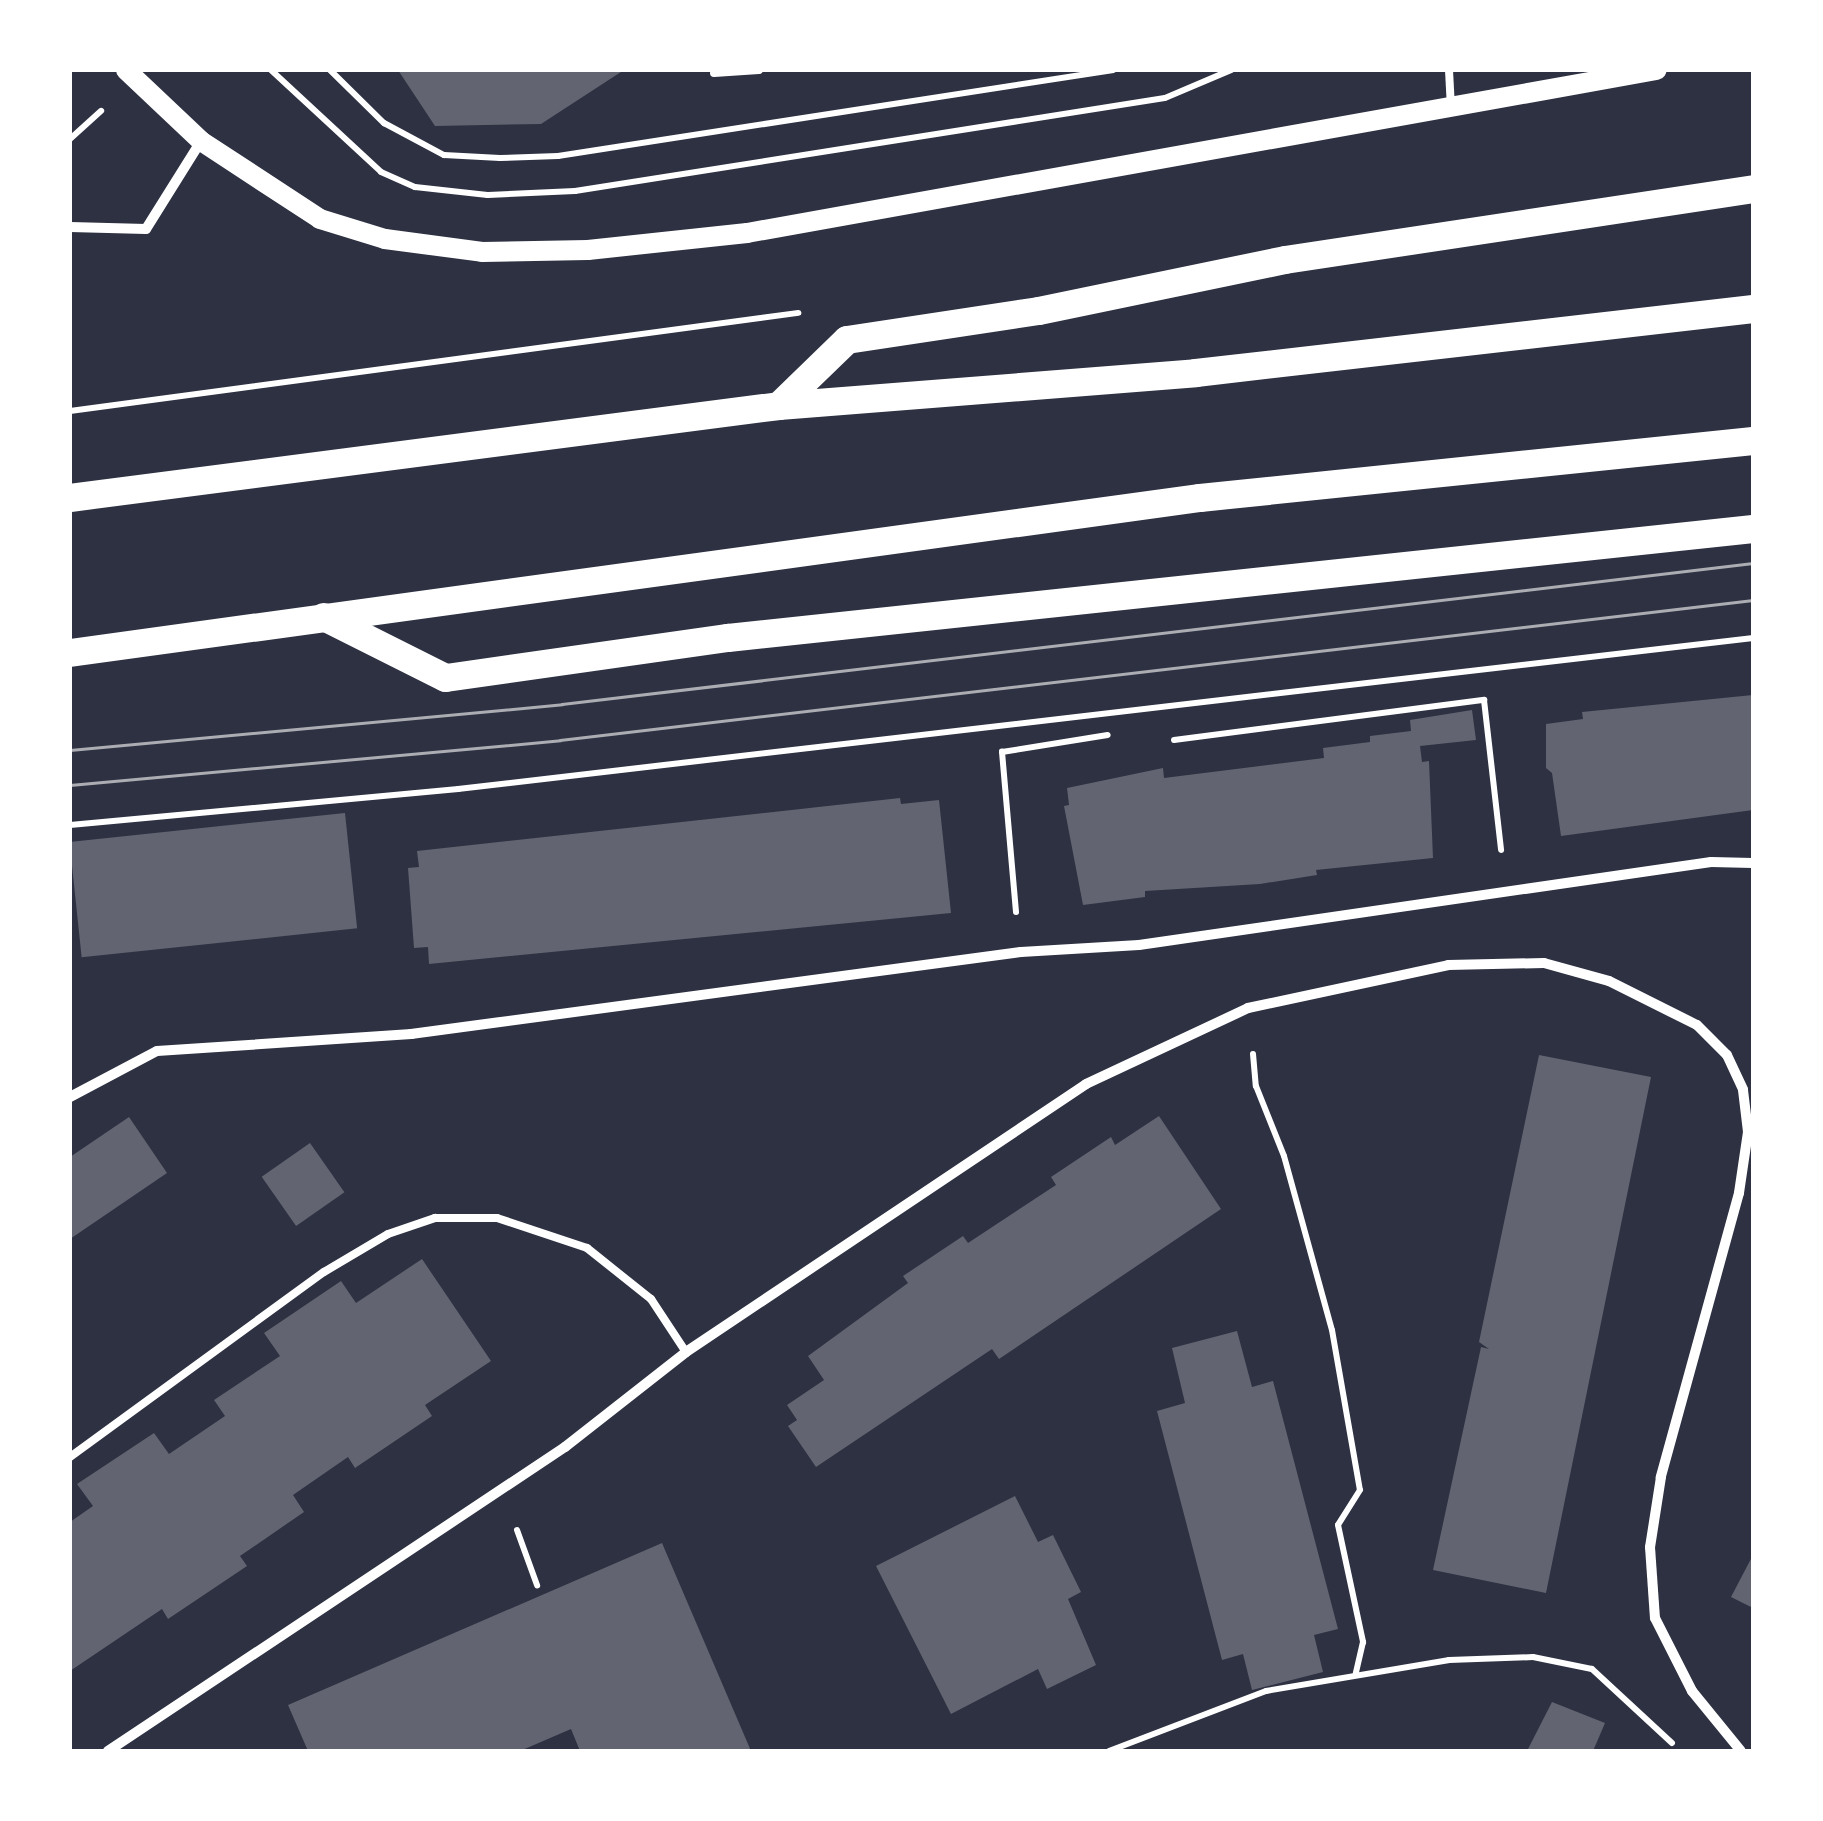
<!DOCTYPE html>
<html>
<head>
<meta charset="utf-8">
<style>
  body { margin:0 }
  #map { position:relative; width:1823px; height:1821px; overflow:hidden; background:#2d3142; font-family:Inter,sans-serif }
  div>[style] { position:absolute }
  [style*='--x'] { left:calc(var(--x)*1px); top:calc(var(--y)*1px); width:calc(var(--w)*1px); rotate:calc(var(--a)*1deg) }
  .building>* { inset:0; background:#626471; transform-origin:0 0 }
  .path>* { height:6px; margin:-3px; padding:0 3px; transform-origin:3px; border-radius:3px; background:#fff }
  .service>* { height:8px; margin:-4px; padding:0 4px; transform-origin:4px; border-radius:4px; background:#fff }
  .minor>* { height:10px; margin:-5px; padding:0 5px; transform-origin:5px; border-radius:5px; background:#fff }
  .secondary>* { height:20px; margin:-10px; padding:0 10px; transform-origin:10px; border-radius:10px; background:#fff }
  .trunk>* { height:28px; margin:-14px; padding:0 14px; transform-origin:14px; border-radius:14px; background:#fff }
  .tram>* { height:2.5px; margin:-1.25px; padding:0 1.25px; transform-origin:1.25px; border-radius:1.25px; background:#abadb3 }
  span { translate:-50% -50%; white-space:nowrap; text-align:center; line-height:1.15; -webkit-text-stroke:8px #fff; paint-order:stroke }
  .frame { position:absolute; inset:0; border:72px solid #fff; pointer-events:none }
</style>
</head>
<body>
<div id="map">
  <div class="building">
    <i style="clip-path:polygon(398px 70px,624px 70px,541px 124px,435px 126px)"></i>
    <i style="clip-path:polygon(1753px 695px,1753px 810px,1561px 836px,1552px 773px,1546px 768px,1546px 724px,1583px 719px,1582px 712px)"></i>
    <i style="clip-path:polygon(1472px 710px,1476px 740px,1420px 746px,1422px 762px,1429px 761px,1433px 858px,1316px 870px,1317px 875px,1260px 884px,1145px 891px,1145px 897px,1083px 905px,1064px 806px,1069px 805px,1067px 788px,1163px 768px,1164px 778px,1324px 758px,1323px 748px,1370px 742px,1370px 736px,1411px 731px,1410px 720px)"></i>
    <i style="clip-path:polygon(900px 798px,901px 804px,939px 800px,951px 913px,429px 964px,428px 947px,414px 948px,408px 868px,419px 867px,417px 851px)"></i>
    <i style="left:345px;top:813px;width:116px;height:277px;rotate:84deg"></i>
    <i style="clip-path:polygon(1539px 1055px,1651px 1077px,1546px 1593px,1433px 1570px,1481px 1347px,1489px 1349px,1479px 1342px)"></i>
    <i style="clip-path:polygon(1159px 1116px,1221px 1209px,999px 1359px,992px 1349px,816px 1467px,788px 1426px,797px 1420px,787px 1405px,824px 1380px,808px 1356px,908px 1283px,903px 1276px,963px 1236px,968px 1243px,1056px 1185px,1051px 1177px,1111px 1137px,1115px 1145px)"></i>
    <i style="clip-path:polygon(129px 1117px,167px 1173px,70px 1239px,70px 1157px)"></i>
    <i style="left:310px;top:1143px;width:60px;height:59px;rotate:55deg"></i>
    <i style="clip-path:polygon(422px 1259px,491px 1361px,425px 1405px,432px 1416px,355px 1468px,348px 1457px,293px 1495px,304px 1512px,240px 1556px,247px 1566px,168px 1619px,162px 1609px,70px 1671px,70px 1522px,93px 1506px,77px 1484px,154px 1433px,169px 1454px,225px 1416px,214px 1400px,280px 1356px,264px 1333px,341px 1281px,356px 1303px)"></i>
    <i style="clip-path:polygon(1237px 1331px,1252px 1387px,1273px 1381px,1338px 1629px,1314px 1635px,1323px 1672px,1252px 1690px,1243px 1654px,1222px 1660px,1157px 1411px,1185px 1403px,1172px 1348px)"></i>
    <i style="clip-path:polygon(1015px 1496px,1038px 1542px,1053px 1535px,1081px 1592px,1068px 1599px,1096px 1665px,1047px 1689px,1038px 1669px,951px 1714px,876px 1566px)"></i>
    <i style="clip-path:polygon(662px 1543px,751px 1751px,580px 1751px,571px 1729px,520px 1751px,308px 1751px,288px 1705px)"></i>
    <i style="clip-path:polygon(1753px 1555px,1753px 1608px,1731px 1597px)"></i>
    <i style="clip-path:polygon(1552px 1702px,1605px 1723px,1593px 1751px,1527px 1751px)"></i>
  </div>
  <div class="path">
    <i style="--x:271;--y:70;--w:150;--a:42.8"></i>
    <i style="--x:381;--y:172;--w:37;--a:24"></i>
    <i style="--x:415;--y:187;--w:73;--a:6.3"></i>
    <i style="--x:488;--y:195;--w:87;--a:-2.6"></i>
    <i style="--x:575;--y:191;--w:597;--a:-8.96"></i>
    <i style="--x:1165;--y:98;--w:72;--a:-23"></i>
    <i style="--x:330;--y:70;--w:76;--a:44.5"></i>
    <i style="--x:384;--y:123;--w:68;--a:28.1"></i>
    <i style="--x:444;--y:155;--w:56;--a:3.1"></i>
    <i style="--x:500;--y:158;--w:58;--a:-2"></i>
    <i style="--x:558;--y:156;--w:562;--a:-8.81"></i>
    <i style="--x:70;--y:139;--w:42;--a:-42.1"></i>
    <i style="--x:70;--y:411;--w:735;--a:-7.67"></i>
    <i style="--x:1174;--y:740;--w:313;--a:-7.4"></i>
    <i style="--x:1484;--y:700;--w:151;--a:83.5"></i>
    <i style="--x:70;--y:825;--w:390;--a:-5.3"></i>
    <i style="--x:458;--y:789;--w:1304;--a:-6.65"></i>
    <i style="--x:1016;--y:912;--w:161;--a:-95"></i>
    <i style="--x:1002;--y:752;--w:107;--a:-9.1"></i>
    <i style="--x:1253;--y:1054;--w:32;--a:85"></i>
    <i style="--x:1256;--y:1086;--w:75;--a:68.2"></i>
    <i style="--x:1284;--y:1156;--w:180;--a:74.6"></i>
    <i style="--x:1332;--y:1330;--w:162;--a:80.1"></i>
    <i style="--x:1360;--y:1490;--w:41;--a:122.2"></i>
    <i style="--x:1338;--y:1525;--w:120;--a:77.9"></i>
    <i style="--x:1363;--y:1642;--w:32;--a:103"></i>
    <i style="--x:517;--y:1530;--w:59;--a:70"></i>
    <i style="--x:1109;--y:1751;--w:168;--a:-20.9"></i>
    <i style="--x:1266;--y:1691;--w:186;--a:-9.6"></i>
    <i style="--x:1449;--y:1660;--w:84;--a:-2"></i>
    <i style="--x:1533;--y:1657;--w:60;--a:11.5"></i>
    <i style="--x:1592;--y:1669;--w:109;--a:42.8"></i>
  </div>
  <div class="service">
    <i style="--x:1449;--y:70;--w:33;--a:87"></i>
    <i style="--x:714;--y:73;--w:45;--a:-3.8"></i>
    <i style="--x:70;--y:1457;--w:314;--a:-36.1"></i>
    <i style="--x:324;--y:1272;--w:74;--a:-30.7"></i>
    <i style="--x:388;--y:1234;--w:50;--a:-18.8"></i>
    <i style="--x:435;--y:1218;--w:62;--a:0"></i>
    <i style="--x:497;--y:1218;--w:95;--a:18.4"></i>
    <i style="--x:587;--y:1248;--w:82;--a:38.6"></i>
    <i style="--x:651;--y:1299;--w:64;--a:56.6"></i>
  </div>
  <div class="minor">
    <i style="--x:70;--y:227;--w:76;--a:1.5"></i>
    <i style="--x:146;--y:229;--w:104;--a:-58"></i>
    <i style="--x:70;--y:1097;--w:98;--a:-27.9"></i>
    <i style="--x:157;--y:1051;--w:255;--a:-3.8"></i>
    <i style="--x:411;--y:1034;--w:615;--a:-7.66"></i>
    <i style="--x:1021;--y:952;--w:118;--a:-3.4"></i>
    <i style="--x:1139;--y:945;--w:578;--a:-8.26"></i>
    <i style="--x:1711;--y:862;--w:42;--a:1.4"></i>
    <i style="--x:108;--y:1751;--w:549;--a:-33.63"></i>
    <i style="--x:565;--y:1447;--w:154;--a:-38.1"></i>
    <i style="--x:686;--y:1352;--w:481;--a:-33.8"></i>
    <i style="--x:1086;--y:1084;--w:179;--a:-25.1"></i>
    <i style="--x:1248;--y:1008;--w:205;--a:-12.1"></i>
    <i style="--x:1448;--y:965;--w:96;--a:-1.2"></i>
    <i style="--x:1544;--y:963;--w:67;--a:15.5"></i>
    <i style="--x:1609;--y:981;--w:98;--a:26.6"></i>
    <i style="--x:1697;--y:1025;--w:42;--a:45"></i>
    <i style="--x:1727;--y:1055;--w:38;--a:65"></i>
    <i style="--x:1743;--y:1090;--w:42;--a:83.2"></i>
    <i style="--x:1748;--y:1132;--w:62;--a:98.4"></i>
    <i style="--x:1739;--y:1193;--w:295;--a:105.4"></i>
    <i style="--x:1661;--y:1477;--w:71;--a:98.9"></i>
    <i style="--x:1650;--y:1547;--w:71;--a:86"></i>
    <i style="--x:1655;--y:1618;--w:82;--a:63.1"></i>
    <i style="--x:1692;--y:1691;--w:77;--a:50.8"></i>
  </div>
  <div class="secondary">
    <i style="--x:126;--y:70;--w:103;--a:43.4"></i>
    <i style="--x:201;--y:141;--w:142;--a:33.2"></i>
    <i style="--x:320;--y:219;--w:68;--a:17.1"></i>
    <i style="--x:385;--y:239;--w:98;--a:7.6"></i>
    <i style="--x:482;--y:252;--w:106;--a:-1.1"></i>
    <i style="--x:588;--y:250;--w:160;--a:-6.1"></i>
    <i style="--x:747;--y:233;--w:924;--a:-10.16"></i>
  </div>
  <div class="trunk">
    <i style="--x:779;--y:406;--w:95;--a:-44.1"></i>
    <i style="--x:847;--y:340;--w:194;--a:-8.6"></i>
    <i style="--x:1039;--y:311;--w:251;--a:-11.7"></i>
    <i style="--x:1285;--y:260;--w:473;--a:-8.6"></i>
    <i style="--x:70;--y:498;--w:715;--a:-7.39"></i>
    <i style="--x:779;--y:406;--w:418;--a:-4.5"></i>
    <i style="--x:1196;--y:373;--w:561;--a:-6.55"></i>
    <i style="--x:324;--y:617;--w:136;--a:26.6"></i>
    <i style="--x:446;--y:678;--w:285;--a:-8.1"></i>
    <i style="--x:728;--y:638;--w:1031;--a:-6.07"></i>
    <i style="--x:70;--y:653;--w:1141;--a:-7.81"></i>
    <i style="--x:1200;--y:498;--w:556;--a:-5.88"></i>
  </div>
  <div class="tram">
    <i style="--x:70;--y:750;--w:494;--a:-5.3"></i>
    <i style="--x:562;--y:704;--w:1199;--a:-6.75"></i>
    <i style="--x:70;--y:785;--w:492;--a:-5.2"></i>
    <i style="--x:560;--y:740;--w:1201;--a:-6.69"></i>
  </div>
  <div class="frame"></div>
</div>
</body>
</html>
